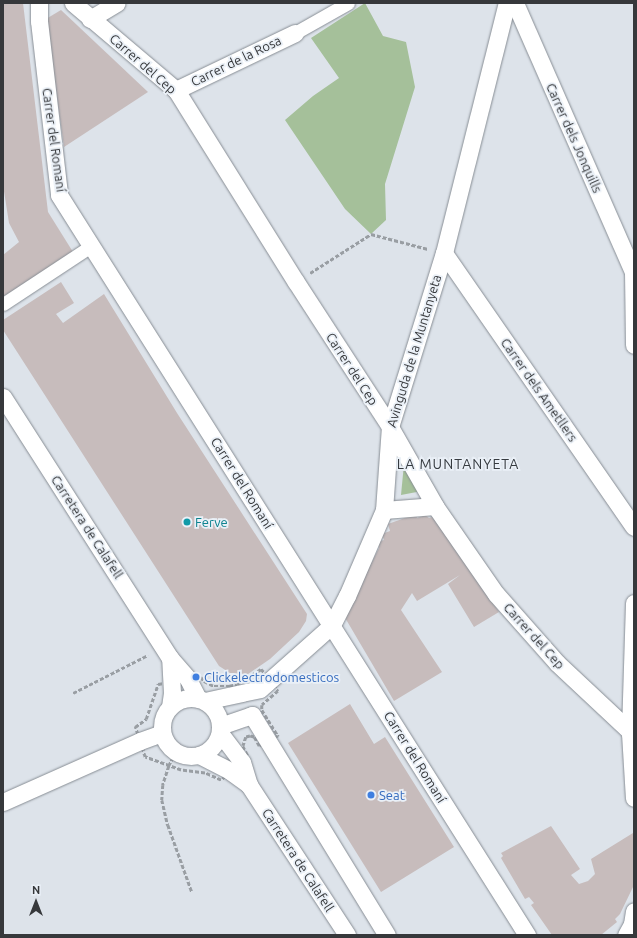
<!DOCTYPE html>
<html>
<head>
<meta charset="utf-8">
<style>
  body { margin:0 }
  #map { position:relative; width:637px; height:938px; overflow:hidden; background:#dde3ea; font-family:Ubuntu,sans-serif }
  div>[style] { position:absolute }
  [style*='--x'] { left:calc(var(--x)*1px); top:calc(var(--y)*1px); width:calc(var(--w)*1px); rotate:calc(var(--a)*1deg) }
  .green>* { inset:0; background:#a5c09a }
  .building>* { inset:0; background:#c7bcbc }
  .path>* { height:2.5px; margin-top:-1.25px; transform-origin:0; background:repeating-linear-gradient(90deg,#999ea3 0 4px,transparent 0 6px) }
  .roads { filter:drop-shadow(0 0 1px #878d94) drop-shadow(0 0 1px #878d94) }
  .pedestrian>* { height:13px; margin:-6.5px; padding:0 6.5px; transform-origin:6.5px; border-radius:6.5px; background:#fff }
  .minor>* { height:17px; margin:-8.5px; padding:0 8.5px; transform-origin:8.5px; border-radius:8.5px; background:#fff }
  .minor>.ring { margin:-8.5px; padding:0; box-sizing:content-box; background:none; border:17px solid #fff; border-radius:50% }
  .dots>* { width:11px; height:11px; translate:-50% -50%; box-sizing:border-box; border:2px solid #eaf0f7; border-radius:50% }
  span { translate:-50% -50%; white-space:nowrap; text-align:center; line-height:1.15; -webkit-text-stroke:3.5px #eaf0f7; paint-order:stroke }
  .street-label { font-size:13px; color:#36383b }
  .culture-label { font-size:13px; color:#0d838f }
  .left { translate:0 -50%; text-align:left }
  .shop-label { font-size:13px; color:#366cbe }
  .neighbourhood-label { font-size:14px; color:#363b40; letter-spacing:1px }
  .frame { position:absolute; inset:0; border:4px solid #36383b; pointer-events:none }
  .north { position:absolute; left:16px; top:882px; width:40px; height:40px; -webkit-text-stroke:3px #eaf0f7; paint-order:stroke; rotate:0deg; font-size:11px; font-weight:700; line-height:16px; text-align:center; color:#36383b }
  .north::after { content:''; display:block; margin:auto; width:14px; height:18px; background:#36383b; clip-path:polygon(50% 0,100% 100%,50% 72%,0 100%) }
</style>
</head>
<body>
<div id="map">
  <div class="green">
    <i style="clip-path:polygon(365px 3px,383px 36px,406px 42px,415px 87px,385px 184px,386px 220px,371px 234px,345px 209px,285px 120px,313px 96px,339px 78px,311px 38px)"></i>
    <i style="clip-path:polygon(404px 464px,422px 491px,401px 495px)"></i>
  </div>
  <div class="building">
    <i style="clip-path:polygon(3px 3px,23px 3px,48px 212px,73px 252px,3px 298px,3px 255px,19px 242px,9px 223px,3px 185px)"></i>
    <i style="clip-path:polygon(61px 10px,148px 92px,64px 147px,46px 19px)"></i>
    <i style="clip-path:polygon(61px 282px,74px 303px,56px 314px,63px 323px,104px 294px,177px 413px,307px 614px,306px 621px,299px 632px,270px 659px,248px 674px,230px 673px,219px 666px,3px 330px,3px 320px)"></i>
    <i style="clip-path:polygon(416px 514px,417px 518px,425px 515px,429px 518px,436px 516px,499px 612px,474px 627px,448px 584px,460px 575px,417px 601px,412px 593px,401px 610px,442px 672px,394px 701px,344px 616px,379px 548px,377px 542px,384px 540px,382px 534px,390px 531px,388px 524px)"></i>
    <i style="clip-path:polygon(350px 704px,374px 744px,385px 737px,454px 847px,381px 892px,288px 743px)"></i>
    <i style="clip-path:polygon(551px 826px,580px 869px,571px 875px,579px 884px,588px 881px,595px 874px,591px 859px,633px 833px,633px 887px,620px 914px,615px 919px,617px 922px,601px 935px,552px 935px,531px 905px,534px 903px,529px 897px,525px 899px,501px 858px,503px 856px,501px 853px)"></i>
  </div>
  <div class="path">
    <i style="--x:310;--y:273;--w:72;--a:-32.6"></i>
    <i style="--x:371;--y:234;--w:59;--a:14.7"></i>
    <i style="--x:261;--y:669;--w:14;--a:45"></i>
    <i style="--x:271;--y:679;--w:14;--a:60"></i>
    <i style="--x:278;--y:691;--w:21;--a:139"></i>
    <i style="--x:262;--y:705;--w:5;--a:90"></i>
    <i style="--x:262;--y:710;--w:31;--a:58"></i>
    <i style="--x:278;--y:736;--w:21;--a:152"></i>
    <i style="--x:259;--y:746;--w:10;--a:-119"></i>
    <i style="--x:254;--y:737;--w:4;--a:-166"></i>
    <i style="--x:250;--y:736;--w:4;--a:166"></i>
    <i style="--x:246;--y:737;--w:9;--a:108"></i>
    <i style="--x:243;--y:746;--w:11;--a:63"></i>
    <i style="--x:248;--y:756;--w:36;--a:138"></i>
    <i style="--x:221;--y:780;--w:17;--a:-156"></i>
    <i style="--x:205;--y:773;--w:24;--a:-173"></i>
    <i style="--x:181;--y:770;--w:38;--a:-160"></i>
    <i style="--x:145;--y:757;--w:32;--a:-108"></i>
    <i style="--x:135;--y:727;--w:14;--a:-36"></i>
    <i style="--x:146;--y:719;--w:37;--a:-71"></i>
    <i style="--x:158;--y:684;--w:44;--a:-9.2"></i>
    <i style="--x:201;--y:677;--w:5;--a:53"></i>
    <i style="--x:204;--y:681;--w:11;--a:27"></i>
    <i style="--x:214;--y:686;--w:15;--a:0"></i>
    <i style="--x:229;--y:686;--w:8;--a:-14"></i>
    <i style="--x:237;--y:684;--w:28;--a:-32"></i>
    <i style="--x:73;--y:693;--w:84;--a:-26.9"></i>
    <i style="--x:176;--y:752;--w:16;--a:117"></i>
    <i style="--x:169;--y:766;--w:20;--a:108"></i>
    <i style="--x:163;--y:785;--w:15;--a:94"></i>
    <i style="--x:162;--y:800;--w:26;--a:77"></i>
    <i style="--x:168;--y:825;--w:71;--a:70.3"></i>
  </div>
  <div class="roads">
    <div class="pedestrian">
      <i style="--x:295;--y:33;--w:61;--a:-29.5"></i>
      <i style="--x:3;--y:304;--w:105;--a:-33.4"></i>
    </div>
    <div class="minor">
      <i style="--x:39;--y:3;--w:18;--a:90"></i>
      <i style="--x:39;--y:21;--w:175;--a:83.4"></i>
      <i style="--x:59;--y:195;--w:876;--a:57.69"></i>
      <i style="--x:73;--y:3;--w:135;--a:40.2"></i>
      <i style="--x:176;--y:90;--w:226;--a:58"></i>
      <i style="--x:296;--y:282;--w:173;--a:57"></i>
      <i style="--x:390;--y:427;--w:91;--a:60.3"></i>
      <i style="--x:435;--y:506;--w:107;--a:55.3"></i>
      <i style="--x:496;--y:594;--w:92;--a:48.5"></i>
      <i style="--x:557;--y:663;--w:105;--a:43.1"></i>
      <i style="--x:515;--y:3;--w:296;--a:66.3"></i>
      <i style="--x:90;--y:19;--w:31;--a:-31"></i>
      <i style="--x:176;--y:90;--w:132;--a:-25.6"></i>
      <i style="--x:444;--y:253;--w:333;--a:55.3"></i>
      <i style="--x:633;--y:272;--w:73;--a:89.2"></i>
      <i style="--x:3;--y:397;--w:310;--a:57.4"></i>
      <i style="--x:170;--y:658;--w:28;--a:49"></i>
      <i style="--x:188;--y:679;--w:22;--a:63"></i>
      <i style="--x:384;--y:510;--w:51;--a:-4.5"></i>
      <i style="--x:634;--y:603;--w:130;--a:91.8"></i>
      <i style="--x:630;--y:733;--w:65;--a:86.5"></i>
      <i class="ring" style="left:162px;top:698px;width:41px;height:41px"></i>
      <i style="--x:205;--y:701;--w:56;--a:-12.3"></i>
      <i style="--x:260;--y:689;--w:96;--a:-41.6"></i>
      <i style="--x:332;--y:625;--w:33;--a:-63"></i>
      <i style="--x:347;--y:596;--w:94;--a:-66.7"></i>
      <i style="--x:384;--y:510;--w:83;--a:-85.9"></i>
      <i style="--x:390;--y:427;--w:182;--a:-72.8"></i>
      <i style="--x:444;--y:253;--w:258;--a:-75.9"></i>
      <i style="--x:170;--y:707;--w:14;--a:-82"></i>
      <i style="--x:172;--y:693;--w:35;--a:-93"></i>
      <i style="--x:252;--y:715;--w:258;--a:58.5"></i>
      <i style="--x:220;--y:726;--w:34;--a:-19"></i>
      <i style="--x:220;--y:733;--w:36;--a:53"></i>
      <i style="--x:242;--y:762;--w:24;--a:73"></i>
      <i style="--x:249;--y:785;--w:179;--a:56.8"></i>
      <i style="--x:199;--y:755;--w:35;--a:27"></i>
      <i style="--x:230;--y:771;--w:24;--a:36"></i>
      <i style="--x:3;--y:802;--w:150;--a:-24"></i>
      <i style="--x:140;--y:741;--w:23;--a:-20"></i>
      <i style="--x:626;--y:935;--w:13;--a:-61"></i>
      <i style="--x:632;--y:924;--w:13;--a:-81"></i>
    </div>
  </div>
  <div class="dots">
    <i style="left:187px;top:522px;background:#0f9aa8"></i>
    <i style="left:196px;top:677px;background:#3f7fe0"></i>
    <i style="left:371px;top:795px;background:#3f7fe0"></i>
  </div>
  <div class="street-label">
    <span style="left:236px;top:61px;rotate:-26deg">Carrer de la Rosa</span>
    <span style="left:143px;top:64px;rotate:41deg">Carrer del Cep</span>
    <span style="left:574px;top:138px;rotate:66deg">Carrer dels Jonquills</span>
    <span style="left:54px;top:140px;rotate:82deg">Carrer del Romaní</span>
    <span style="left:414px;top:351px;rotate:-73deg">Avinguda de la Muntanyeta</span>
    <span style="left:352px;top:369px;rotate:57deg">Carrer del Cep</span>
    <span style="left:539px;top:390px;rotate:55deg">Carrer dels Ametllers</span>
    <span style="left:242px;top:483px;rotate:58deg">Carrer del Romaní</span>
    <span style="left:87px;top:527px;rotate:57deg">Carretera de Calafell</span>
    <span style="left:534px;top:636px;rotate:48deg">Carrer del Cep</span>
    <span style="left:415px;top:757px;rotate:58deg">Carrer del Romaní</span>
    <span style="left:298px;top:860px;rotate:57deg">Carretera de Calafell</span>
  </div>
  <div class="culture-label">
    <span class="left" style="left:195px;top:522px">Ferve</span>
  </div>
  <div class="shop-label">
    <span class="left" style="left:204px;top:677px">Clickelectrodomesticos</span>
    <span class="left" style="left:379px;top:795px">Seat</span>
  </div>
  <div class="neighbourhood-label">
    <span style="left:458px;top:464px">LA MUNTANYETA</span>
  </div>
  <div class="frame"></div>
  <div class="north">N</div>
</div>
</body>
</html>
